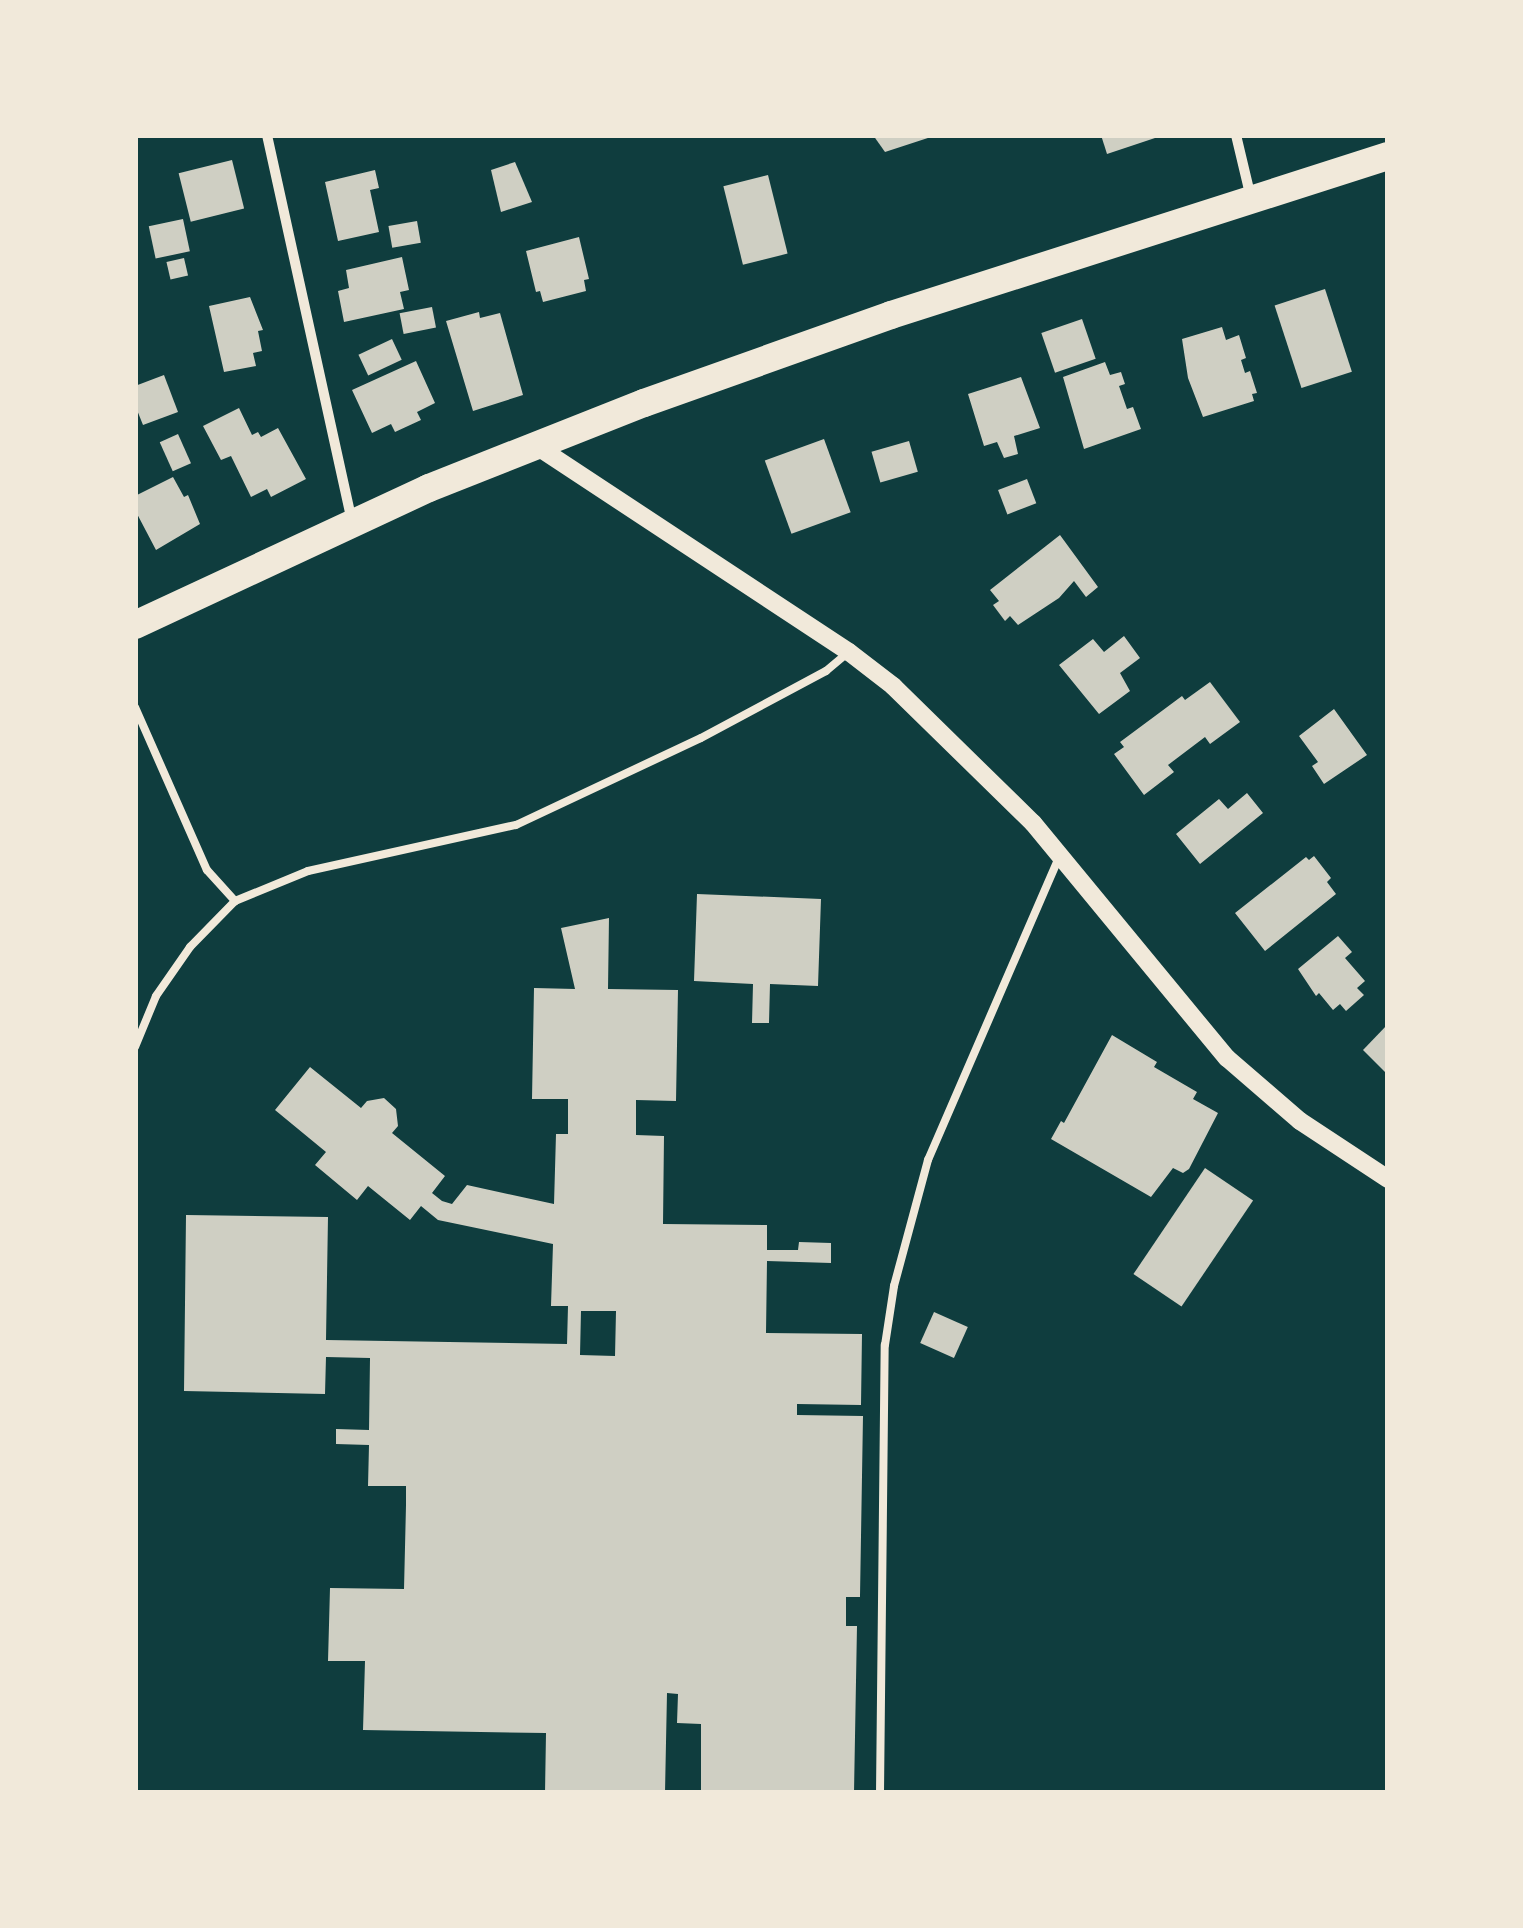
<!DOCTYPE html>
<html>
<head>
<meta charset="utf-8">
<style>
  body { margin:0 }
  #map { position:relative; width:1523px; height:1928px; overflow:hidden; background:#0f3d3e; font-family:"Noto Sans",sans-serif }
  div>[style] { position:absolute }
  [style*='--x'] { left:calc(var(--x)*1px); top:calc(var(--y)*1px); width:calc(var(--w)*1px); rotate:calc(var(--a)*1deg) }
  .building>* { inset:0; background:#cfcfc3; transform-origin:0 0 }
  .service>* { height:8px; margin:-4px; padding:0 4px; transform-origin:4px; border-radius:4px; background:#f1e9da }
  .minor>* { height:10px; margin:-5px; padding:0 5px; transform-origin:5px; border-radius:5px; background:#f1e9da }
  .tertiary>* { height:18px; margin:-9px; padding:0 9px; transform-origin:9px; border-radius:9px; background:#f1e9da }
  .trunk>* { height:28px; margin:-14px; padding:0 14px; transform-origin:14px; border-radius:14px; background:#f1e9da }
  span { translate:-50% -50%; white-space:nowrap; text-align:center; line-height:1.15; -webkit-text-stroke:9px #f1e9da; paint-order:stroke }
  .frame { position:absolute; inset:0; border:138px solid #f1e9da; pointer-events:none }
</style>
</head>
<body>
<div id="map">
  <div class="building">
    <i style="clip-path:polygon(873px 135px,934px 135px,934px 136px,885px 152px)"></i>
    <i style="clip-path:polygon(1101px 135px,1161px 135px,1161px 136px,1107px 154px)"></i>
    <i style="left:232px;top:160px;width:50px;height:55px;rotate:76deg"></i>
    <i style="clip-path:polygon(515px 162px,532px 202px,501px 212px,491px 170px)"></i>
    <i style="clip-path:polygon(375px 170px,379px 188px,370px 190px,379px 232px,338px 241px,325px 182px)"></i>
    <i style="left:768px;top:175px;width:81px;height:46px;rotate:76deg"></i>
    <i style="left:183px;top:219px;width:33px;height:35px;rotate:78deg"></i>
    <i style="left:417px;top:221px;width:22px;height:29px;rotate:80deg"></i>
    <i style="clip-path:polygon(579px 237px,589px 279px,584px 280px,586px 291px,543px 302px,540px 291px,536px 292px,526px 251px)"></i>
    <i style="clip-path:polygon(402px 257px,409px 290px,400px 292px,404px 309px,344px 322px,338px 291px,349px 288px,346px 270px)"></i>
    <i style="left:184px;top:258px;width:18px;height:18px;rotate:77deg"></i>
    <i style="left:1325px;top:289px;width:87px;height:53px;rotate:72deg"></i>
    <i style="clip-path:polygon(250px 297px,263px 330px,258px 331px,262px 351px,253px 353px,256px 366px,224px 372px,209px 306px)"></i>
    <i style="left:432px;top:307px;width:21px;height:33px;rotate:79deg"></i>
    <i style="clip-path:polygon(479px 312px,480px 318px,500px 313px,523px 395px,473px 411px,446px 321px)"></i>
    <i style="left:1082px;top:319px;width:42px;height:43px;rotate:71deg"></i>
    <i style="clip-path:polygon(1222px 327px,1226px 340px,1239px 335px,1246px 358px,1241px 360px,1245px 373px,1250px 371px,1257px 393px,1252px 394px,1254px 401px,1203px 417px,1188px 378px,1182px 339px)"></i>
    <i style="left:392px;top:339px;width:23px;height:37px;rotate:65deg"></i>
    <i style="clip-path:polygon(416px 361px,435px 403px,417px 412px,421px 420px,395px 432px,391px 424px,372px 433px,352px 390px)"></i>
    <i style="clip-path:polygon(1105px 362px,1110px 375px,1121px 372px,1125px 384px,1119px 386px,1127px 409px,1133px 407px,1141px 429px,1084px 449px,1063px 377px)"></i>
    <i style="clip-path:polygon(164px 375px,178px 412px,143px 425px,135px 405px,135px 386px)"></i>
    <i style="clip-path:polygon(1021px 377px,1040px 428px,1014px 436px,1018px 454px,1004px 458px,997px 442px,984px 446px,968px 394px)"></i>
    <i style="clip-path:polygon(239px 408px,252px 435px,258px 432px,261px 437px,278px 428px,306px 479px,271px 497px,267px 489px,251px 497px,231px 456px,221px 460px,203px 426px)"></i>
    <i style="left:178px;top:434px;width:32px;height:20px;rotate:66deg"></i>
    <i style="left:824px;top:439px;width:78px;height:63px;rotate:70deg"></i>
    <i style="left:909px;top:441px;width:32px;height:39px;rotate:74deg"></i>
    <i style="clip-path:polygon(173px 477px,184px 497px,188px 495px,200px 524px,156px 550px,135px 510px,135px 496px)"></i>
    <i style="left:1027px;top:479px;width:26px;height:31px;rotate:69deg"></i>
    <i style="clip-path:polygon(1060px 535px,1098px 587px,1086px 597px,1074px 581px,1059px 598px,1018px 625px,1010px 616px,1005px 621px,993px 605px,999px 601px,990px 590px)"></i>
    <i style="clip-path:polygon(1124px 636px,1140px 658px,1120px 673px,1130px 691px,1099px 714px,1059px 665px,1093px 639px,1104px 652px)"></i>
    <i style="clip-path:polygon(1210px 682px,1240px 722px,1210px 744px,1205px 737px,1168px 765px,1174px 772px,1144px 795px,1114px 754px,1124px 747px,1120px 742px,1182px 696px,1185px 700px)"></i>
    <i style="clip-path:polygon(1334px 709px,1367px 755px,1324px 784px,1312px 766px,1318px 762px,1299px 736px)"></i>
    <i style="clip-path:polygon(1247px 793px,1263px 813px,1200px 864px,1176px 834px,1219px 799px,1228px 809px)"></i>
    <i style="clip-path:polygon(1314px 856px,1331px 878px,1327px 882px,1336px 894px,1265px 951px,1235px 913px,1306px 857px,1309px 860px)"></i>
    <i style="clip-path:polygon(697px 894px,821px 899px,818px 986px,770px 984px,769px 1023px,752px 1023px,753px 984px,694px 981px)"></i>
    <i style="clip-path:polygon(evenodd,609px 918px,608px 989px,678px 990px,676px 1101px,636px 1100px,636px 1135px,664px 1136px,663px 1224px,767px 1225px,767px 1250px,798px 1250px,799px 1242px,831px 1243px,831px 1263px,767px 1261px,766px 1333px,862px 1334px,861px 1405px,797px 1404px,797px 1415px,863px 1416px,860px 1597px,846px 1597px,846px 1626px,857px 1626px,854px 1793px,701px 1793px,701px 1724px,677px 1723px,678px 1694px,667px 1693px,665px 1793px,545px 1793px,546px 1733px,363px 1730px,365px 1661px,328px 1661px,330px 1588px,404px 1589px,406px 1505px,406px 1486px,368px 1486px,369px 1445px,336px 1444px,336px 1429px,369px 1430px,370px 1358px,326px 1357px,325px 1394px,184px 1391px,186px 1215px,328px 1217px,326px 1340px,567px 1344px,568px 1306px,551px 1306px,553px 1244px,438px 1220px,421px 1206px,410px 1220px,368px 1186px,357px 1200px,315px 1165px,326px 1152px,275px 1110px,310px 1067px,361px 1108px,367px 1101px,384px 1098px,396px 1109px,398px 1126px,392px 1133px,445px 1176px,432px 1193px,442px 1201px,452px 1204px,467px 1185px,554px 1204px,556px 1134px,568px 1134px,568px 1099px,532px 1099px,534px 988px,575px 989px,561px 928px,609px 918px,581px 1311px,616px 1311px,615px 1356px,580px 1355px,581px 1311px)"></i>
    <i style="clip-path:polygon(1338px 936px,1352px 952px,1345px 958px,1365px 981px,1357px 988px,1364px 995px,1346px 1011px,1340px 1004px,1333px 1010px,1319px 993px,1316px 996px,1298px 969px)"></i>
    <i style="clip-path:polygon(1388px 1024px,1388px 1075px,1363px 1050px)"></i>
    <i style="clip-path:polygon(1112px 1035px,1157px 1062px,1154px 1067px,1197px 1092px,1193px 1099px,1218px 1113px,1189px 1169px,1183px 1173px,1173px 1168px,1151px 1197px,1051px 1139px,1061px 1121px,1064px 1123px)"></i>
    <i style="left:1205px;top:1168px;width:58px;height:128px;rotate:34deg"></i>
    <i style="left:934px;top:1312px;width:37px;height:34px;rotate:24deg"></i>
  </div>
  <div class="service">
    <i style="--x:135;--y:707;--w:178;--a:66.2"></i>
    <i style="--x:207;--y:870;--w:42;--a:47.9"></i>
    <i style="--x:135;--y:1047;--w:55;--a:-67.6"></i>
    <i style="--x:156;--y:996;--w:60;--a:-55.2"></i>
    <i style="--x:190;--y:947;--w:64;--a:-45.6"></i>
    <i style="--x:235;--y:901;--w:79;--a:-22.3"></i>
    <i style="--x:308;--y:871;--w:213;--a:-12.5"></i>
    <i style="--x:516;--y:825;--w:204;--a:-25.2"></i>
    <i style="--x:701;--y:738;--w:142;--a:-28.2"></i>
    <i style="--x:826;--y:671;--w:30;--a:-40"></i>
    <i style="--x:880;--y:1793;--w:448;--a:-89.4"></i>
    <i style="--x:885;--y:1345;--w:60;--a:-81.3"></i>
    <i style="--x:894;--y:1286;--w:131;--a:-74.9"></i>
    <i style="--x:928;--y:1160;--w:332;--a:-66.6"></i>
  </div>
  <div class="minor">
    <i style="--x:267;--y:135;--w:396;--a:77.6"></i>
    <i style="--x:1236;--y:135;--w:65;--a:76.6"></i>
  </div>
  <div class="tertiary">
    <i style="--x:535;--y:445;--w:376;--a:33.4"></i>
    <i style="--x:849;--y:652;--w:56;--a:37.7"></i>
    <i style="--x:893;--y:686;--w:196;--a:44.4"></i>
    <i style="--x:1033;--y:823;--w:305;--a:50.5"></i>
    <i style="--x:1227;--y:1058;--w:96;--a:40.8"></i>
    <i style="--x:1300;--y:1121;--w:105;--a:33.4"></i>
  </div>
  <div class="trunk">
    <i style="--x:135;--y:625;--w:324;--a:-25"></i>
    <i style="--x:429;--y:488;--w:231;--a:-21.6"></i>
    <i style="--x:644;--y:403;--w:262;--a:-19.6"></i>
    <i style="--x:891;--y:315;--w:522;--a:-17.74"></i>
  </div>
  <div class="frame"></div>
</div>
</body>
</html>
